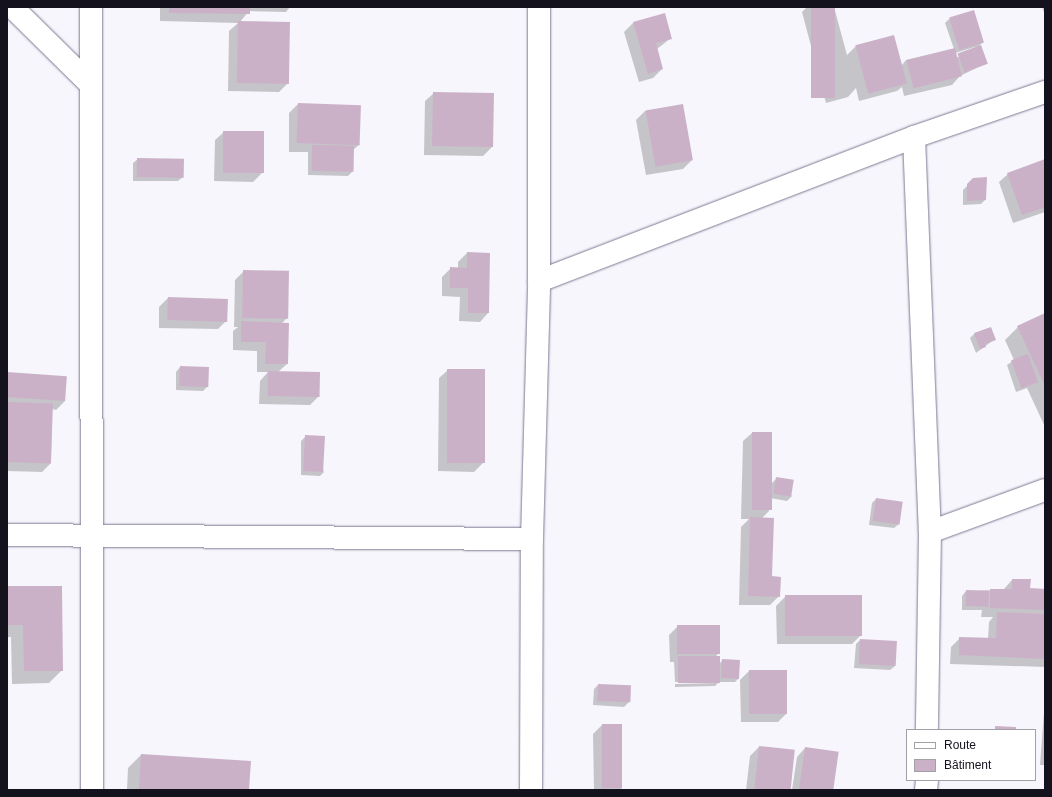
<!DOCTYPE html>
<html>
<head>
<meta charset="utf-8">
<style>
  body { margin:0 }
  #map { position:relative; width:1052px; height:797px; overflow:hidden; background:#f7f6fc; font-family:Arial,sans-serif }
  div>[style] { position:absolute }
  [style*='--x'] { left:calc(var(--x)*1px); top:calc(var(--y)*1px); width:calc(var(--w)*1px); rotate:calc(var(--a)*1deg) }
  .shadow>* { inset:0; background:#0003 }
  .building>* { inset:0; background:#cbb1c7; transform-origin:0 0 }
  .roads { filter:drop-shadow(0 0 1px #7d7893) drop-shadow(0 0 1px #7d7893) }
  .minor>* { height:22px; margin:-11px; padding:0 11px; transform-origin:11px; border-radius:11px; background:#fff }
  span { translate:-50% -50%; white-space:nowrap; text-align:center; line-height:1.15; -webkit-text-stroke:3px #fff; paint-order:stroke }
  .frame { position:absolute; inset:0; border:8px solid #14121d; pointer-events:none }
  .legend { position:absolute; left:906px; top:729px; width:130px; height:52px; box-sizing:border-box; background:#fff; border:1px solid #a1a0a5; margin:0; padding:5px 7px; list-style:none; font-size:12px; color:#14121d }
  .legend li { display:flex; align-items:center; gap:8px; height:20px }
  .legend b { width:20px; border:1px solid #a1a0a5 }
</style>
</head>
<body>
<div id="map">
  <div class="shadow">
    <i style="clip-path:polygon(160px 7px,290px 7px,286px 12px,249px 11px,240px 22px,288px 83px,279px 92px,228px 91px,229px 31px,238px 23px,160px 21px)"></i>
    <i style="clip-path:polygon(evenodd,807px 7px,834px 7px,847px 55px,856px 46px,902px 65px,906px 60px,954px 49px,945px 23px,949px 19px,983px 42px,977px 48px,987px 63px,960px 76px,952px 85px,904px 96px,902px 87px,897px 91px,859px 101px,856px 88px,848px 97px,826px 103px,802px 12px,807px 7px,975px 47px,976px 49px,956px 58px,955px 53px,975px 47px)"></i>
    <i style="clip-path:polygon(1042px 7px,1045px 7px,1045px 15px)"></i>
    <i style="clip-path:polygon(664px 14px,671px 38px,657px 49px,662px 69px,653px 78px,639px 82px,624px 32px,633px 23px)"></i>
    <i style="clip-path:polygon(434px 93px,492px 147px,483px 156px,424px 155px,425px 101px)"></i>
    <i style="clip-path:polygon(298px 104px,360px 144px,353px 150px,352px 172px,348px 176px,308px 175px,308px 152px,289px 152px,289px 113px)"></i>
    <i style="clip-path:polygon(682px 105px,692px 160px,683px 169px,646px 175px,636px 120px,645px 111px)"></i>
    <i style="clip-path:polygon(224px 132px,262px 173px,253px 182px,214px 181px,215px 140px)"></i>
    <i style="clip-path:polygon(138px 159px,183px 160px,183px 177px,178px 181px,133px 181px,133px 163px)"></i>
    <i style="clip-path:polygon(1045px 161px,1045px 212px,1013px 223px,999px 182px,1008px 174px)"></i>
    <i style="clip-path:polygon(974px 179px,985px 200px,981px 204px,963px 205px,963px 190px)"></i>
    <i style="clip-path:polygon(467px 253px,488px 313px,480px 322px,459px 321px,460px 297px,442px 296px,442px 277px,451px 268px,458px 269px,458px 262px)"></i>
    <i style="clip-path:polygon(244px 271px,287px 318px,282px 323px,287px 364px,278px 372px,319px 396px,310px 405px,259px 404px,260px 381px,268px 372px,257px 372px,257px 351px,233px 350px,233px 331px,238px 327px,234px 327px,235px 280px)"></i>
    <i style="clip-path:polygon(168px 298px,227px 320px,218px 329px,159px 328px,159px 307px)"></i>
    <i style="clip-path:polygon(1045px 314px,1045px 427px,1027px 388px,1016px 392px,1007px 365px,1014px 360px,1005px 340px,1018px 327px)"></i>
    <i style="clip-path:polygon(975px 333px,995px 339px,976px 353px,970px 338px)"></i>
    <i style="clip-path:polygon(180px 367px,208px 386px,203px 391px,176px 390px,176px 372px)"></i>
    <i style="clip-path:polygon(448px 370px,483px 463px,474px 472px,438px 471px,439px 378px)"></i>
    <i style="clip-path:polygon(7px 373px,65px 401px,56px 410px,52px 409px,51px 463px,42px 472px,7px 471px)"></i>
    <i style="clip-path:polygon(752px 433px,770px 494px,772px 483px,777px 478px,792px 496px,787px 501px,770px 498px,769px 511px,762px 518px,771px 577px,779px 596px,770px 605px,739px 605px,741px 527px,749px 519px,741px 519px,743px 441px)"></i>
    <i style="clip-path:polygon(306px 436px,324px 472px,320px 476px,301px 475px,301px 441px)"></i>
    <i style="clip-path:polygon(876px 499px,899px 524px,894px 528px,869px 525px,872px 503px)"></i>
    <i style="clip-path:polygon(1012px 580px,1029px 589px,1045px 590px,1045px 667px,950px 664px,951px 647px,960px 638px,988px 639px,989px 622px,993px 617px,981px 617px,982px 610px,962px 610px,962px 596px,966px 591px,1003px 590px)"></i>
    <i style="clip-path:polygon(7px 587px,62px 670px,49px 683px,12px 684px,11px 637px,7px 637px)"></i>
    <i style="clip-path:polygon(785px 597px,861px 635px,852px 644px,777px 644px,776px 606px)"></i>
    <i style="clip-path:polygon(678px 626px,719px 653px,715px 657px,719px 664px,723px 660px,739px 678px,735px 682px,719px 682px,715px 686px,675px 687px,675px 684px,716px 683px,716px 681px,675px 682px,674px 662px,670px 662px,669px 635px)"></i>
    <i style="clip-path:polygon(860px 640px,895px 666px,890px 670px,854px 668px,856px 644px)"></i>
    <i style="clip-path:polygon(749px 671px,787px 713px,778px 722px,741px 722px,740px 680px)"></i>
    <i style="clip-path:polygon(598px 685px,629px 702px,624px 707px,593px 705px,594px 689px)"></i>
    <i style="clip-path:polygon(1045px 699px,1045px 765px,1040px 765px)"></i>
    <i style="clip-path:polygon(602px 725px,622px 788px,620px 790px,594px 790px,593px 734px)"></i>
    <i style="clip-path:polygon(759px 747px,790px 790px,746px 790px,750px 756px)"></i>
    <i style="clip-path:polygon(805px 748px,833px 790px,792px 790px,797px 757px)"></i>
    <i style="clip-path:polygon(141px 755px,248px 790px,127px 790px,128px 768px)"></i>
  </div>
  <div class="building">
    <i style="clip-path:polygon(169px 7px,250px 7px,250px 14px,169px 13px)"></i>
    <i style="left:811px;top:7px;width:24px;height:91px"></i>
    <i style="left:974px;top:10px;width:34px;height:26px;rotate:73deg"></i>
    <i style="clip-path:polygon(665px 13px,672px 39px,656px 43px,663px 69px,648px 74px,633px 22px)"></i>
    <i style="left:238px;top:21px;width:52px;height:62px;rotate:1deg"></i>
    <i style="left:894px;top:35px;width:50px;height:40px;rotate:75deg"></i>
    <i style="left:981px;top:45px;width:20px;height:25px;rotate:70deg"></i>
    <i style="left:955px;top:48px;width:29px;height:50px;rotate:76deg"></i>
    <i style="left:433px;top:92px;width:61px;height:54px;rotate:1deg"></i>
    <i style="left:298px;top:103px;width:63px;height:40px;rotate:2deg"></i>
    <i style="left:683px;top:104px;width:57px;height:38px;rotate:80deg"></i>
    <i style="left:223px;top:131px;width:41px;height:42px"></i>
    <i style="left:312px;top:145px;width:42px;height:26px;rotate:1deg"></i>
    <i style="left:137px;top:158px;width:47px;height:19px;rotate:1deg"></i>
    <i style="clip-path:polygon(1045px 159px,1045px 207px,1022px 215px,1007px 173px)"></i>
    <i style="clip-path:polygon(987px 177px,986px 200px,967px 201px,967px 184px,973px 178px)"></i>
    <i style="clip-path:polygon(467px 252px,490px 253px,489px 313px,468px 313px,468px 288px,450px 288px,450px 267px,467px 268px)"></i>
    <i style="left:243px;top:270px;width:46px;height:48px;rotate:1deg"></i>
    <i style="left:168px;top:297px;width:60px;height:23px;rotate:2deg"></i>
    <i style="clip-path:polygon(1045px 313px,1045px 386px,1017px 326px)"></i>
    <i style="clip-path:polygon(241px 321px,289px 323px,288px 364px,265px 364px,266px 342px,241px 342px)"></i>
    <i style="clip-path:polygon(991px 327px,996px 340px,985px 344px,986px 347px,980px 349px,974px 333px)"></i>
    <i style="left:1028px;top:354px;width:30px;height:18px;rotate:70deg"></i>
    <i style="left:180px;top:366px;width:29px;height:20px;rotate:2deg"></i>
    <i style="left:447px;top:369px;width:38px;height:94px"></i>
    <i style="left:268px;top:371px;width:52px;height:25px;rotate:1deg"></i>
    <i style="left:7px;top:372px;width:60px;height:25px;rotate:4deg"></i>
    <i style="left:7px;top:402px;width:46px;height:60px;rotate:2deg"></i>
    <i style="left:752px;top:432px;width:20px;height:78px"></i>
    <i style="left:305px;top:435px;width:20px;height:36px;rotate:3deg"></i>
    <i style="left:776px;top:477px;width:18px;height:17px;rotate:9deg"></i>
    <i style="left:876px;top:498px;width:27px;height:23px;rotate:8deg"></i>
    <i style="clip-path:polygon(750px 517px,774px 518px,772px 576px,781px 577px,780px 597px,748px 596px)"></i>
    <i style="clip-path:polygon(1012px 579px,1031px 579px,1030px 588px,1045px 589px,1045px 610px,990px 608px,990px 589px,1012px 589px)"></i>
    <i style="clip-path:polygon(7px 586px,62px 586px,63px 671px,24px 671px,23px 625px,7px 625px)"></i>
    <i style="left:966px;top:590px;width:23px;height:16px;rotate:2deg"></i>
    <i style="left:862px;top:595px;width:41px;height:77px;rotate:90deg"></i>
    <i style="clip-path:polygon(997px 612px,1045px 614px,1045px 659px,959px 655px,959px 637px,996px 638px)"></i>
    <i style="left:677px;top:625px;width:43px;height:29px"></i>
    <i style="left:860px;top:639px;width:37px;height:25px;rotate:3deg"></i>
    <i style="left:678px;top:656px;width:42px;height:27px"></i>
    <i style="left:722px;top:659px;width:18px;height:19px;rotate:3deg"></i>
    <i style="left:749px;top:670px;width:38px;height:44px"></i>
    <i style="left:598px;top:684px;width:33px;height:17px;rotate:2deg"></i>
    <i style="left:602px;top:724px;width:20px;height:64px"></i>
    <i style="clip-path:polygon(995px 726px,1016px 727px,1016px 730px,995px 730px)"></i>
    <i style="left:759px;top:746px;width:36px;height:44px;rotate:6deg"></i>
    <i style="left:805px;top:747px;width:34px;height:43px;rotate:8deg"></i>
    <i style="clip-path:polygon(141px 754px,251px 761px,249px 790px,139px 790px)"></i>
  </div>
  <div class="roads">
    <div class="minor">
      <i style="--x:12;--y:7;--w:110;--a:44.6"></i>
      <i style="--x:91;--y:7;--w:783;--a:89.93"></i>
      <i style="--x:914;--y:137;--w:395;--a:87.7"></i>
      <i style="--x:930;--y:532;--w:198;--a:90.9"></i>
      <i style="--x:539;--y:281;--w:402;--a:-21"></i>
      <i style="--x:914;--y:137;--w:139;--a:-19"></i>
      <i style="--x:930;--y:532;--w:122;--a:-20.1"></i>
      <i style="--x:7;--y:535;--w:525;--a:0.44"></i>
      <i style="--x:531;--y:790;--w:251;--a:-89.8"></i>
      <i style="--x:532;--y:539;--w:258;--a:-88.4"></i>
      <i style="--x:539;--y:281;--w:274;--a:-90"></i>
      <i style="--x:926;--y:790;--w:10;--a:-84"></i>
    </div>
  </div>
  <div class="frame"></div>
  <ul class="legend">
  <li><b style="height:5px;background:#fff"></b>Route</li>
  <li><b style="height:11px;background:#cbb1c7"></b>Bâtiment</li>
  </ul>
</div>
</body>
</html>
